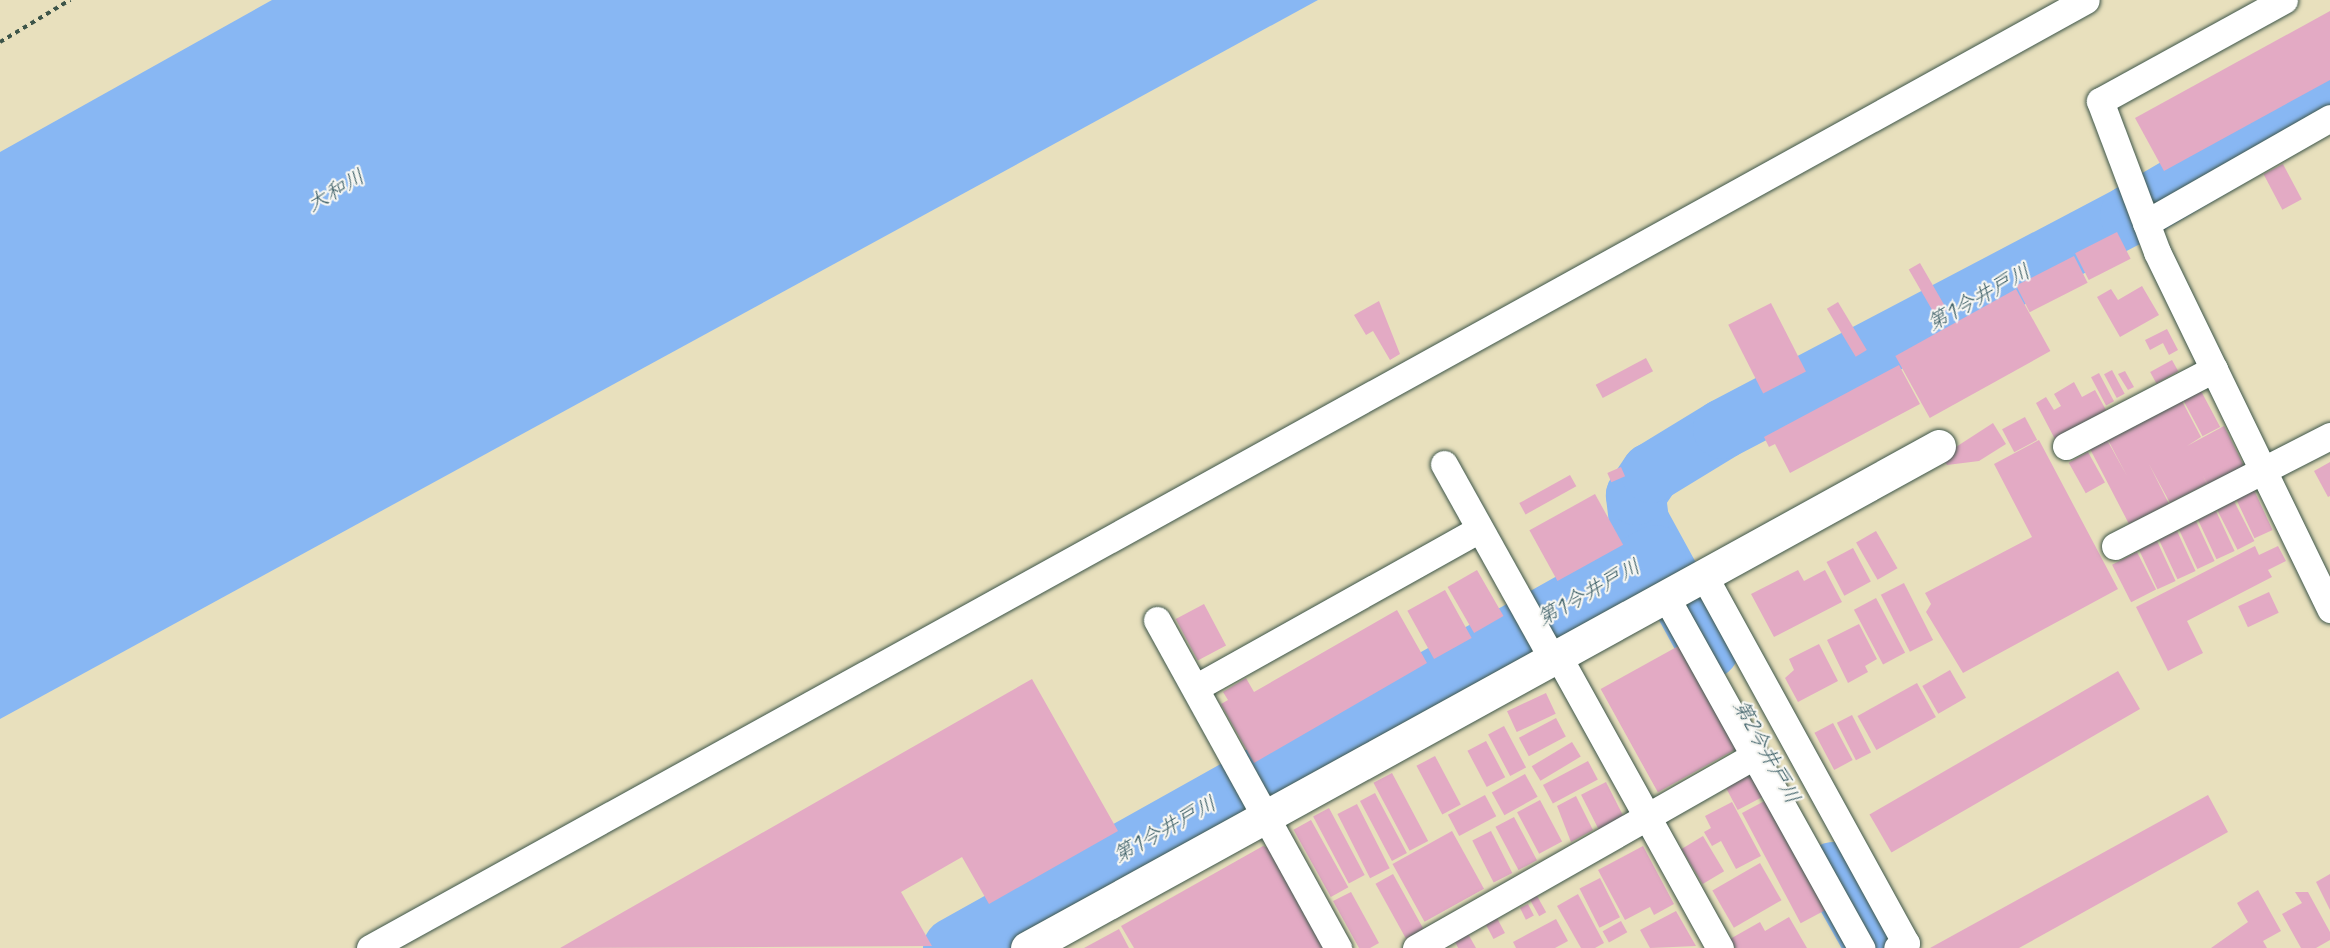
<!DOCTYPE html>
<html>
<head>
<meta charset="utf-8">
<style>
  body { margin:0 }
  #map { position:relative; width:2330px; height:948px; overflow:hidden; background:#e8e0bd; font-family:Mynerve,"Klee One",sans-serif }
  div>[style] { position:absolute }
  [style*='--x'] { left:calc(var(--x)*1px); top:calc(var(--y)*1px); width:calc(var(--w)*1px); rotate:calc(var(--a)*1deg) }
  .water>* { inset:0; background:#88b7f3 }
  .river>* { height:60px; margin:-30px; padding:0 30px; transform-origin:30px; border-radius:30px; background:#88b7f3 }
  .building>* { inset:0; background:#e3aac4; transform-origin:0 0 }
  .path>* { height:4px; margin-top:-2px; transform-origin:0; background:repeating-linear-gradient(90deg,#3d5549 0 4.5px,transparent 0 9px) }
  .roads { filter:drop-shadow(0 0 2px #3d5549) drop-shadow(0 0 2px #3d5549) }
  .street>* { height:27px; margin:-13.5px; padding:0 13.5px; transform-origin:13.5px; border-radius:13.5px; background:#fff }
  .secondary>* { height:33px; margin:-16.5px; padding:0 16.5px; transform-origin:16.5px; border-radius:16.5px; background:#fff }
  span { translate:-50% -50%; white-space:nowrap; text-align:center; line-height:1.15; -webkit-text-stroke:4.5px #f6f6f2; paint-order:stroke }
  .water-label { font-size:21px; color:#395c64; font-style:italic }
</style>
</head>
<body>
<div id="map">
  <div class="water">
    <i style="clip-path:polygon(272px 0,1318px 0,0 719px,0 152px)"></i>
  </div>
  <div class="river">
    <i style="--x:1709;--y:649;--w:146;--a:-118.7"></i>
    <i style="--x:1639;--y:521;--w:26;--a:-97"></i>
    <i style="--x:1636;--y:495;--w:27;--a:-56"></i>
    <i style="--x:1651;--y:473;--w:84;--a:-31.4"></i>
    <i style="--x:1723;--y:429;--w:460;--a:-27.7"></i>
    <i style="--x:2130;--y:215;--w:232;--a:-30.3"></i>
    <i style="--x:1833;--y:872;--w:87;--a:60.5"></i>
    <i style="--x:953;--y:948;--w:805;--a:-29.21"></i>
  </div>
  <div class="building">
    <i style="clip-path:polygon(2330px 11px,2330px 80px,2164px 171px,2135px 118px)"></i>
    <i style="left:2283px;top:164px;width:40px;height:22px;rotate:62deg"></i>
    <i style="left:2117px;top:232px;width:30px;height:47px;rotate:63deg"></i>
    <i style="left:2074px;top:256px;width:30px;height:65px;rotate:63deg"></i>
    <i style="left:1920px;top:263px;width:54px;height:13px;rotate:60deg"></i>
    <i style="clip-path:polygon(2142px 286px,2159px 315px,2120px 337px,2097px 297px,2111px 289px,2118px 300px)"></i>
    <i style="left:2016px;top:289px;width:71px;height:138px;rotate:61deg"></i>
    <i style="clip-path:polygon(1379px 301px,1400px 354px,1390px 360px,1373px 331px,1366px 335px,1354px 315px)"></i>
    <i style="left:1838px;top:302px;width:56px;height:13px;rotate:59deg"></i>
    <i style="left:1771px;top:303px;width:77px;height:48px;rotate:63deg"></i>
    <i style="clip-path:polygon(2167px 329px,2178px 350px,2169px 355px,2163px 343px,2150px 350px,2145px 340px)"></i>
    <i style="left:1646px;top:358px;width:15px;height:57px;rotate:62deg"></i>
    <i style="left:2172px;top:360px;width:13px;height:25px;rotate:61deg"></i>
    <i style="clip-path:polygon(1899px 365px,1920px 404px,1790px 473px,1775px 444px,1769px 447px,1764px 437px)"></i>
    <i style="left:2112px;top:370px;width:27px;height:9px;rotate:62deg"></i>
    <i style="clip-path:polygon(2125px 371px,2134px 387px,2128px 390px,2118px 374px)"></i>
    <i style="left:2099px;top:373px;width:32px;height:9px;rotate:62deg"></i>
    <i style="clip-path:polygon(2074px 382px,2082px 397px,2095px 390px,2106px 410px,2057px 443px,2036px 403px,2046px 397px,2054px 410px,2061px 406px,2054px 394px)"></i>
    <i style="left:2200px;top:389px;width:43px;height:20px;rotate:62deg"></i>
    <i style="clip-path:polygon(2181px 399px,2201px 437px,2187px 446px,2224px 426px,2244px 466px,2208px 485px,2203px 476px,2207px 484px,2170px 503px,2149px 464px,2169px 504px,2129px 524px,2089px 447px,2106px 438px,2127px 476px,2107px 438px)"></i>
    <i style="left:2025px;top:417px;width:26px;height:26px;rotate:62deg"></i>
    <i style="clip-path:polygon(1993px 423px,2006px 444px,1979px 461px,1947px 465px,1942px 456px)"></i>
    <i style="clip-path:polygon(2039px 440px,2118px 589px,1963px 673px,1926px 612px,1931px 604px,1925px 593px,2032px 537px,1994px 464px)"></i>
    <i style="left:2088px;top:452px;width:35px;height:22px;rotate:61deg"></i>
    <i style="clip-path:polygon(2330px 462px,2330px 496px,2328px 497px,2314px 471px)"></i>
    <i style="left:1621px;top:467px;width:10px;height:15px;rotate:66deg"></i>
    <i style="left:1570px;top:475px;width:13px;height:58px;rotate:61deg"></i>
    <i style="left:2254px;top:490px;width:44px;height:20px;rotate:65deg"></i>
    <i style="left:1595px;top:494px;width:58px;height:75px;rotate:61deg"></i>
    <i style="left:2234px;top:501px;width:45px;height:19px;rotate:63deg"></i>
    <i style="left:2216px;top:511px;width:44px;height:20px;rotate:65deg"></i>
    <i style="left:2196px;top:521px;width:44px;height:19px;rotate:65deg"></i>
    <i style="left:1876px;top:531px;width:43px;height:23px;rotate:60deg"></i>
    <i style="left:2177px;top:531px;width:44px;height:20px;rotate:65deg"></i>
    <i style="left:2157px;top:541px;width:44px;height:20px;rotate:65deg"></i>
    <i style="clip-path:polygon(2255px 546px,2259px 555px,2278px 546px,2286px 561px,2268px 570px,2272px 577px,2187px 621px,2203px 653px,2168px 671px,2136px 607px)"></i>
    <i style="left:1853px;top:548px;width:38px;height:30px;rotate:62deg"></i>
    <i style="left:2137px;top:552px;width:42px;height:28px;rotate:63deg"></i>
    <i style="left:1477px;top:570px;width:53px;height:34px;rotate:60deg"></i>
    <i style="clip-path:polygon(1798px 570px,1804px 581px,1825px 570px,1842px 602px,1774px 637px,1751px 594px)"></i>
    <i style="left:1904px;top:583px;width:64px;height:26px;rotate:63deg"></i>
    <i style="left:1445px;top:590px;width:55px;height:43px;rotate:61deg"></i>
    <i style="left:2269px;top:592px;width:23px;height:34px;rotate:65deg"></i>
    <i style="left:1876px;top:598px;width:62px;height:25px;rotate:62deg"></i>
    <i style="left:1204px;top:604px;width:47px;height:32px;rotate:62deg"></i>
    <i style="clip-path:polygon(1397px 610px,1427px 663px,1254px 763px,1221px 704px,1228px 700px,1223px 692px,1246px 678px,1254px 692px)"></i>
    <i style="clip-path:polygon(1859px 624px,1877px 659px,1865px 666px,1868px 672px,1848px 683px,1827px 640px)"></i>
    <i style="left:1682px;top:644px;width:118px;height:93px;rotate:61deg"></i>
    <i style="clip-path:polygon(1819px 644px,1838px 681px,1798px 702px,1785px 678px,1794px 670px,1789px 659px)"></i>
    <i style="left:1950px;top:670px;width:32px;height:32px;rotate:60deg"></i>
    <i style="left:2118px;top:671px;width:44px;height:287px;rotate:60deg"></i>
    <i style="clip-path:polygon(1032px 679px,1118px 831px,989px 904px,962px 857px,901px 892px,932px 946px,560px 948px)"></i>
    <i style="left:1917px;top:683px;width:39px;height:68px;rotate:61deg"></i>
    <i style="left:1546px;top:693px;width:23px;height:43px;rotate:65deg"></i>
    <i style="left:1852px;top:715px;width:42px;height:17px;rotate:63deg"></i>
    <i style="left:1556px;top:718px;width:21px;height:42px;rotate:62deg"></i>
    <i style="left:1833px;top:723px;width:42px;height:21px;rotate:62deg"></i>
    <i style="left:1504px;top:726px;width:47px;height:18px;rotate:62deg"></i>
    <i style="left:1486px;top:741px;width:41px;height:21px;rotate:62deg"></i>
    <i style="left:1572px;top:742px;width:17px;height:47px;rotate:59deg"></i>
    <i style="left:1435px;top:756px;width:55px;height:21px;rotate:62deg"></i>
    <i style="left:1588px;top:761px;width:21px;height:51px;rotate:62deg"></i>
    <i style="left:1392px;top:773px;width:77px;height:21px;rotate:62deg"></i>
    <i style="left:1752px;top:773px;width:26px;height:30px;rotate:62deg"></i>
    <i style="left:1525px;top:774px;width:26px;height:38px;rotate:61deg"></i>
    <i style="left:1606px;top:782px;width:44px;height:28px;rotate:63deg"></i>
    <i style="left:1375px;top:793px;width:68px;height:17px;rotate:62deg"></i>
    <i style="left:1485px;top:795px;width:24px;height:42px;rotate:62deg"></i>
    <i style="clip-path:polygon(2208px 795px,2228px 832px,2019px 948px,1930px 948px)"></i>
    <i style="clip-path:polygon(1576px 796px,1593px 830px,1571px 842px,1557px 806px)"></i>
    <i style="left:1772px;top:797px;width:125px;height:34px;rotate:62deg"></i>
    <i style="left:1540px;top:800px;width:47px;height:26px;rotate:62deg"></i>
    <i style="clip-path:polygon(1732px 802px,1761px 856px,1736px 869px,1721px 841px,1712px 846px,1704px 832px,1711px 828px,1705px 816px)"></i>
    <i style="left:1357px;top:804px;width:72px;height:22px;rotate:63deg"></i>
    <i style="left:1329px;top:808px;width:76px;height:18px;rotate:62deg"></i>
    <i style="left:1514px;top:817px;width:49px;height:21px;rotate:62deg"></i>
    <i style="left:1311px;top:820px;width:77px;height:20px;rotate:61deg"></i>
    <i style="left:1452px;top:831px;width:66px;height:68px;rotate:61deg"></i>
    <i style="left:1491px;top:831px;width:47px;height:21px;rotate:63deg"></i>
    <i style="left:1703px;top:836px;width:41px;height:25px;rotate:59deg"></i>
    <i style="clip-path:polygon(1263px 846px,1275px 850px,1330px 948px,1134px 948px,1121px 926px)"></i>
    <i style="clip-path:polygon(1643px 846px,1674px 904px,1654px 915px,1650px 907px,1625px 920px,1598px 870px)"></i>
    <i style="left:1760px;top:863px;width:43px;height:55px;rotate:60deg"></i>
    <i style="left:1393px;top:874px;width:63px;height:20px;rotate:61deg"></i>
    <i style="clip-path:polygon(2330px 874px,2330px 910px,2316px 882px)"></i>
    <i style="left:1600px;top:878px;width:44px;height:23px;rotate:63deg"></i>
    <i style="clip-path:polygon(2258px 890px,2281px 931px,2263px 941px,2267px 948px,2211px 948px,2248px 922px,2237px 903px)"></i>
    <i style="clip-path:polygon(1351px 892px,1379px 943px,1370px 948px,1359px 948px,1333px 901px)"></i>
    <i style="clip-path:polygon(2295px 892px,2308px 892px,2330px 932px,2330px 940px,2316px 948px,2301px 948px,2282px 914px,2302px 903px)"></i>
    <i style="left:1536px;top:894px;width:21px;height:8px;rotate:61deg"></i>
    <i style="clip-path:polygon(1578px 894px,1604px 943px,1595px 948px,1581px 948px,1557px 906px)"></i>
    <i style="left:1528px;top:904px;width:13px;height:9px;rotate:63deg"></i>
    <i style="clip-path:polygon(1676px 911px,1696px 946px,1650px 948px,1640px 930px)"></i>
    <i style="clip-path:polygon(1789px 917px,1807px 948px,1735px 948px,1730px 939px,1760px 922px,1765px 931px)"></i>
    <i style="left:1497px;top:918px;width:17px;height:13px;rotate:62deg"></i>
    <i style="clip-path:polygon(1556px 919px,1568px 941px,1555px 948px,1516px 948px,1513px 942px)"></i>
    <i style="left:1621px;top:921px;width:13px;height:21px;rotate:61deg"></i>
    <i style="clip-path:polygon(1119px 929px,1129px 948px,1084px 948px)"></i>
    <i style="clip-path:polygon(1467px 932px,1476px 948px,1458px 948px,1454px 939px)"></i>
  </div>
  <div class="path">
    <i style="--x:0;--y:42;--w:82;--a:-31"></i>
  </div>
  <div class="roads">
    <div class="street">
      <i style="--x:2284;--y:0;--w:210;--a:151.2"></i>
      <i style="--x:2100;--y:101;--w:161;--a:69.3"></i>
      <i style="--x:2157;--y:252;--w:397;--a:64.1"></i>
      <i style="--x:2146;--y:223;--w:212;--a:-29.7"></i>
      <i style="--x:2066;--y:446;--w:167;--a:-27.5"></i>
      <i style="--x:1444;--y:464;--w:222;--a:60.9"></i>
      <i style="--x:2115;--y:546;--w:242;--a:-27.1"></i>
      <i style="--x:1704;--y:576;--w:419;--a:61.2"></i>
      <i style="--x:1906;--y:943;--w:10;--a:151"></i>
      <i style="--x:1666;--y:597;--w:402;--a:60.9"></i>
      <i style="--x:1157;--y:620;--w:375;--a:61.1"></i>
      <i style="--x:1558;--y:656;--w:334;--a:61"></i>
      <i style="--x:1195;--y:688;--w:326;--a:-29.2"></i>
      <i style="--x:370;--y:948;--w:1960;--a:-28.92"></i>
      <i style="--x:1416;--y:948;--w:389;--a:-29.6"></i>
    </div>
    <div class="secondary">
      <i style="--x:1027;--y:948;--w:1041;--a:-28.83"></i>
    </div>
  </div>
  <div class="water-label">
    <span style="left:336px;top:191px;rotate:-30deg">大和川</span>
    <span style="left:1979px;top:298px;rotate:-29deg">第1今井戸川</span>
    <span style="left:1589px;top:593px;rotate:-29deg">第1今井戸川</span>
    <span style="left:1766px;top:752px;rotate:61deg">第2今井戸川</span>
    <span style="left:1165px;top:830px;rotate:-29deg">第1今井戸川</span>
  </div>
</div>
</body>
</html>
